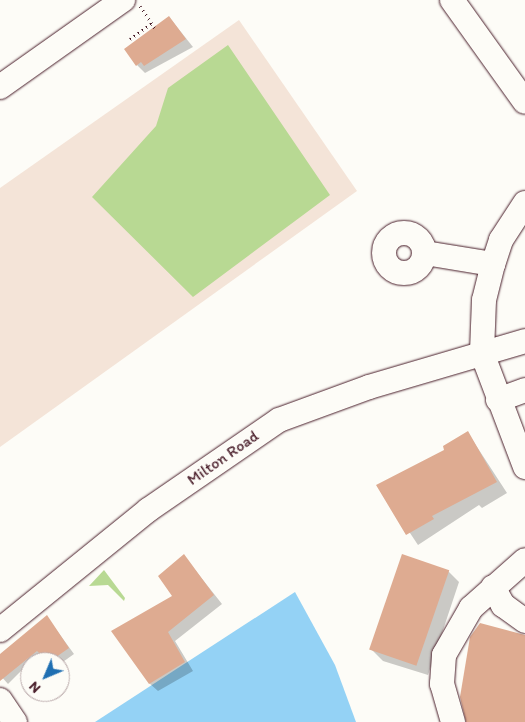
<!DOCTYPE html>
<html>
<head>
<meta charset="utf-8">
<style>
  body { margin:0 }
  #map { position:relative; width:525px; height:722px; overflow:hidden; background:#fdfcf7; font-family:Itim,sans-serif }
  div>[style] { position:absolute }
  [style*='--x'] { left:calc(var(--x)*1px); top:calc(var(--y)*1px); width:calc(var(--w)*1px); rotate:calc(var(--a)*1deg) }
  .built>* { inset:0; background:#f4e4d8 }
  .green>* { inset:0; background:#b8d993 }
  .water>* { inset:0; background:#94d2f5 }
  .shadow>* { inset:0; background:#0003 }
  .building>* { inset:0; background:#deab91; transform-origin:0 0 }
  .path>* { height:3px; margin-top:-1.5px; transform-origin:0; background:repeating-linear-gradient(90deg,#4a1f2b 0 1px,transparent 0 5px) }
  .roads { filter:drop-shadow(0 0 1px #4a1f2b) drop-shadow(0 0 1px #4a1f2b) }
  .minor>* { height:24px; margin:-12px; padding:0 12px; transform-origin:12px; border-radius:12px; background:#fdfcf7 }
  .minor>.ring { margin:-12px; padding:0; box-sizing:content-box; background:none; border:24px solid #fdfcf7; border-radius:50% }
  span { translate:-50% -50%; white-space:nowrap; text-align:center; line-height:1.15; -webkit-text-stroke:4px #fdfcf7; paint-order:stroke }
  .street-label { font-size:16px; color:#4a1f2b }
  .north { position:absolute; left:20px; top:652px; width:50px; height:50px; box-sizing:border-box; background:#fdfcf7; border:1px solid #b5a4a5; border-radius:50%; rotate:225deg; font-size:14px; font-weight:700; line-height:20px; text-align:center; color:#4a1f2b }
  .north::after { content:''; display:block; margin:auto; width:18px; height:22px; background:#1f6fb2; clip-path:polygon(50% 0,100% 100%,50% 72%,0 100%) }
</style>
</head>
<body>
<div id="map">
  <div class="built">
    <i style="clip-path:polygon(239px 20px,357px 191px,0 447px,0 188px)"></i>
  </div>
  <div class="green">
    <i style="clip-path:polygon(228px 45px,330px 195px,193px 297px,92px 197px,156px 126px,168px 88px)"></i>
    <i style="clip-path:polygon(104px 570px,125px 598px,124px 601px,108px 585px,89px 586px)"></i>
  </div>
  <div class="water">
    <i style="clip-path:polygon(295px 592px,335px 665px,356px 722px,95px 722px)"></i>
  </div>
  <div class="shadow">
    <i style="clip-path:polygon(169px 17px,193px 47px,145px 73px,137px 65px)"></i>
    <i style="clip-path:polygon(468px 433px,507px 493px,482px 508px,479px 505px,418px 545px,378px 485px,445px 451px)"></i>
    <i style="clip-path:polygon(184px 556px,222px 604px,175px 641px,193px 671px,158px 691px,149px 683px)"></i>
    <i style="clip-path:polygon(448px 571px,459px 582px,428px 675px,383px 661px,372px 650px)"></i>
    <i style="clip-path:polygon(47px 617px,74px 654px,60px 664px,46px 662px,43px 657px,30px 662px,8px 684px,0 675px,0 655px)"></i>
  </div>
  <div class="building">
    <i style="clip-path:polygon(169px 16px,186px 39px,144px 66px,141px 62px,136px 66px,124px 49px)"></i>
    <i style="clip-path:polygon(468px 431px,497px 482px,432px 516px,434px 519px,406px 535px,376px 485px,444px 450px,443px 446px)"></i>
    <i style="clip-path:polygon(184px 554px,214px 595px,168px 632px,185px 662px,149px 684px,111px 631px,172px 596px,158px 576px)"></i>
    <i style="left:402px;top:554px;width:50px;height:101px;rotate:19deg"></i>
    <i style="clip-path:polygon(47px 615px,69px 648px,49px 662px,37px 651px,0 681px,0 654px)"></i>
    <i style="clip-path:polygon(480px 623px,525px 635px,525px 722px,466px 722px,460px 697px,470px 637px)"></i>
  </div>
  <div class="path">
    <i style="--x:140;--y:6;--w:27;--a:56"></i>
    <i style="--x:130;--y:39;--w:27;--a:-36"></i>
  </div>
  <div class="roads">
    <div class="minor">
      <i style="--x:452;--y:0;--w:125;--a:54.4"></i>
      <i style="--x:0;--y:87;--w:151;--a:-35.3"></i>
      <i style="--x:525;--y:203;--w:44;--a:123"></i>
      <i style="--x:501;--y:240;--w:25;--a:108"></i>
      <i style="--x:493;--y:264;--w:37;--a:104"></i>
      <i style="--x:484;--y:300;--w:53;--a:92.2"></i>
      <i style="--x:482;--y:353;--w:122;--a:69.3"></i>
      <i class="ring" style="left:384px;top:233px;width:16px;height:16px"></i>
      <i style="--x:425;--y:253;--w:69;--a:9.2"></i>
      <i style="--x:498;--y:400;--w:29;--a:-20"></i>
      <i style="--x:493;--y:587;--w:21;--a:61"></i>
      <i style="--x:503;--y:605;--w:27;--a:36"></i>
      <i style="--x:0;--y:630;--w:191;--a:-39"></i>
      <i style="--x:148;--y:510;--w:159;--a:-34.5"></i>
      <i style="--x:279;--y:420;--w:96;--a:-20.1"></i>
      <i style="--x:369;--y:387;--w:163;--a:-16.4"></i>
      <i style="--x:0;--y:700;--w:27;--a:56"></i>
      <i style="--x:453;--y:722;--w:40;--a:-106"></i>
      <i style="--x:442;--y:684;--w:29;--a:-86"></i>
      <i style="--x:444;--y:655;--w:54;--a:-60.1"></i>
      <i style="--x:471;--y:608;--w:72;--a:-41.6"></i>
    </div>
  </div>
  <div class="street-label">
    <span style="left:223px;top:458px;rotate:-35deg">Milton Road</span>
  </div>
  <div class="north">N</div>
</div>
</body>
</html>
